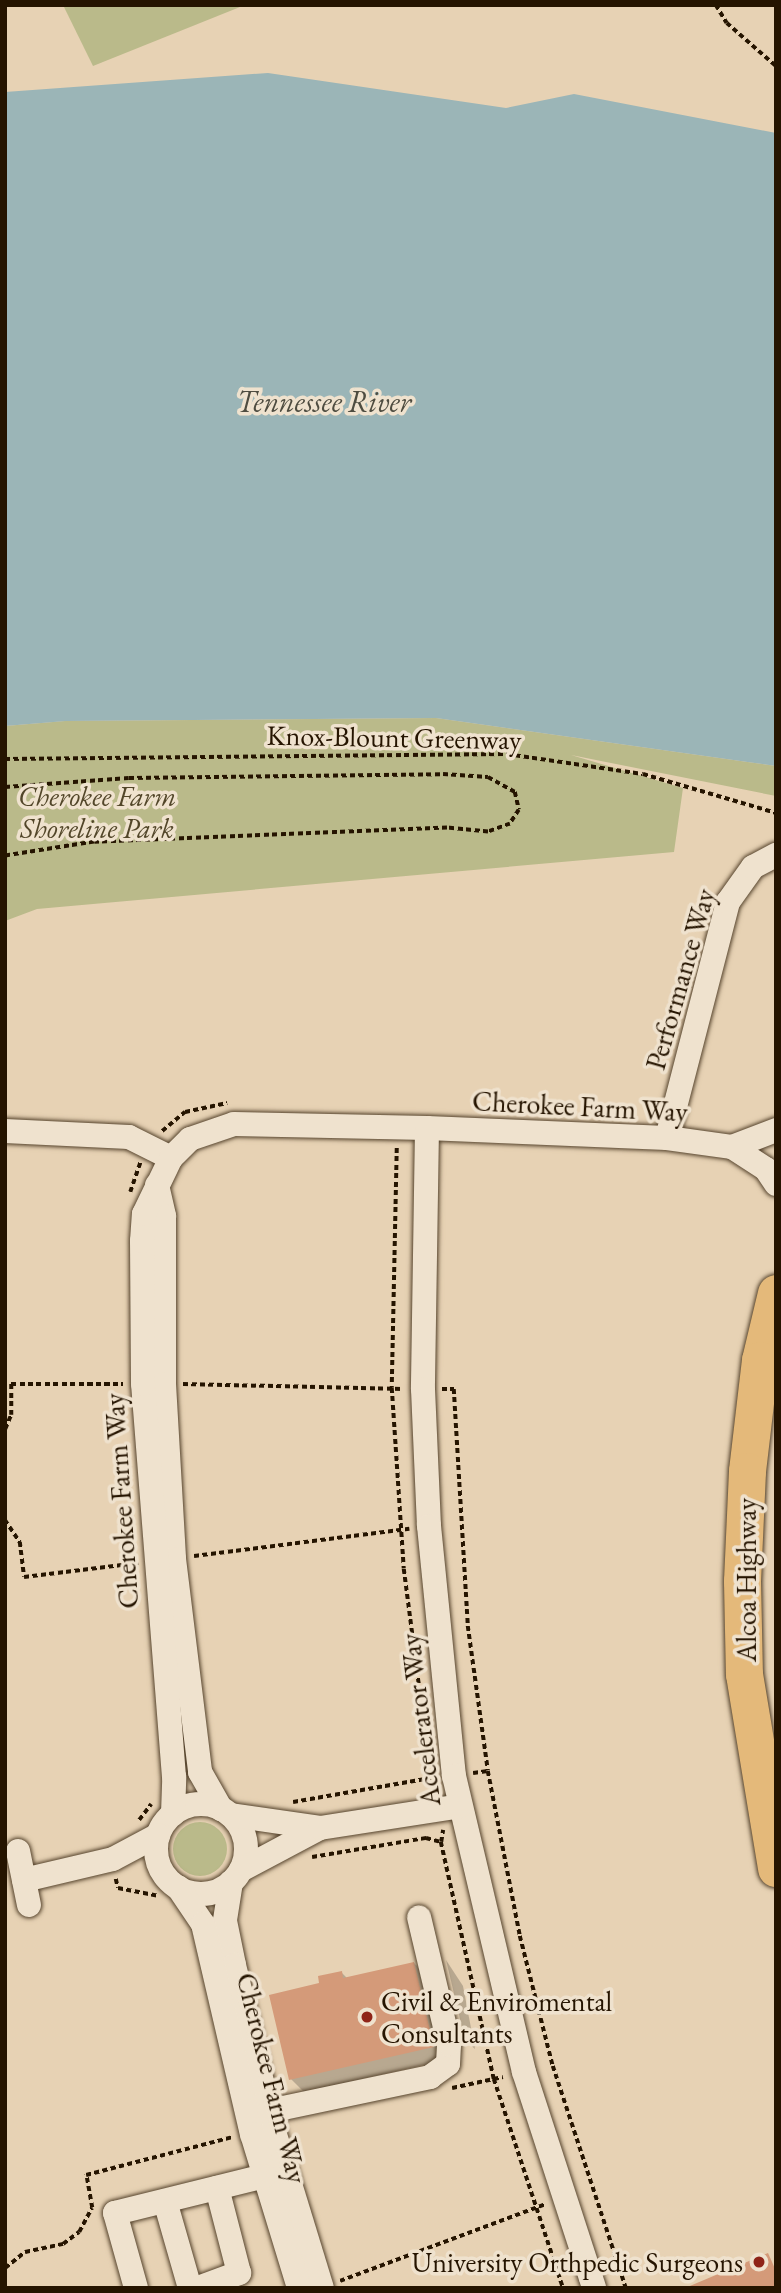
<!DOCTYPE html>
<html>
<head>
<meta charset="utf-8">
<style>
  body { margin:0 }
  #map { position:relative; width:781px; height:2293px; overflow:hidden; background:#e7d2b4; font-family:"EB Garamond",serif }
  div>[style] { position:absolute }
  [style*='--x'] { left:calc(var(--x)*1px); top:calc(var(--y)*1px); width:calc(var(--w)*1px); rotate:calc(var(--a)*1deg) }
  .green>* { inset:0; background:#baba8a }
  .round { border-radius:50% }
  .water>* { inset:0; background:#9bb5b7 }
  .shadow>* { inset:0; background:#0003 }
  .building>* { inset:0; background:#d49a79 }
  .path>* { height:3.5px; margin-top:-1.75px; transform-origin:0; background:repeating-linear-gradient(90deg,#251400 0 5px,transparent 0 8.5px) }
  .roads { filter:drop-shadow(0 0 2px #56442d) drop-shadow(0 0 2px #56442d) }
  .minor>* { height:24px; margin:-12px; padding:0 12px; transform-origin:12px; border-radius:12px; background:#efe2ce }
  .minor>.ring { margin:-12px; padding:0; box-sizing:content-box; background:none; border:24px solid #efe2ce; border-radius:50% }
  .highway>* { height:37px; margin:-18.5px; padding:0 18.5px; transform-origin:18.5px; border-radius:18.5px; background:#e4b97a }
  .dots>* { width:19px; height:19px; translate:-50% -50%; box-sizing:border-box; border:4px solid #efe2ce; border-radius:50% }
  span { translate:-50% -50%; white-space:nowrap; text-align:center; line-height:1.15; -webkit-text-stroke:7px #efe2ce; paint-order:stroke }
  .street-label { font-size:28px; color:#251400 }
  .park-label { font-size:28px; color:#524629; font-style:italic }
  .poi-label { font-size:28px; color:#251400 }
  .left { translate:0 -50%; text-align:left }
  .right { translate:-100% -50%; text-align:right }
  .water-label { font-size:30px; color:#4e4c40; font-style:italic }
  .frame { position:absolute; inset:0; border:7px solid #251400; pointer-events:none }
</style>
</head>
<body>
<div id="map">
  <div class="green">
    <i style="clip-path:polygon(63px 5px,245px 5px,93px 66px)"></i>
    <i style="clip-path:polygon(436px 718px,776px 766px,776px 796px,571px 755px,683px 788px,674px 852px,37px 909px,5px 921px,5px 726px,65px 721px)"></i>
    <i class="round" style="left:173px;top:1822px;width:54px;height:54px"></i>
  </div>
  <div class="water">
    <i style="clip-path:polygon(268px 73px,506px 108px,574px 94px,776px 133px,776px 766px,436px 718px,66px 721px,5px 726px,5px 92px)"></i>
  </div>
  <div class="shadow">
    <i style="clip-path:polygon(446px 1960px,463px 1986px,475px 2049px,465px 2040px)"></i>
    <i style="clip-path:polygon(414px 1963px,427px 1976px,446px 2060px,304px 2092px,291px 2079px,321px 1985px,341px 1972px,348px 1979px)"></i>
  </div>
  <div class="building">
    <i style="clip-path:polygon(414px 1962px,434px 2047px,289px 2080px,269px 1995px,319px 1983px,318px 1976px,342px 1971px,343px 1978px)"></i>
    <i style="clip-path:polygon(768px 2253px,776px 2271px,776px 2288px,685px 2288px)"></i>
  </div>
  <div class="path">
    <i style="--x:716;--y:5;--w:21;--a:59"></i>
    <i style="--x:727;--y:23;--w:65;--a:41.3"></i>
    <i style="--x:5;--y:759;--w:502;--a:-0.57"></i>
    <i style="--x:507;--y:754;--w:137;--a:8.4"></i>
    <i style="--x:643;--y:774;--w:139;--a:16.3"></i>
    <i style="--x:5;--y:787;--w:124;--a:-4.2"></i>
    <i style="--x:129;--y:778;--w:314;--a:-0.7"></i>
    <i style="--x:443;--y:774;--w:45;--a:3.8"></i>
    <i style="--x:488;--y:777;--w:31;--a:29"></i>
    <i style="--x:515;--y:792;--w:18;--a:77"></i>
    <i style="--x:519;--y:810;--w:17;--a:123"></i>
    <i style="--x:510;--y:824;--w:23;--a:160"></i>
    <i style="--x:488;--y:832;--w:41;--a:-174.4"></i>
    <i style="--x:447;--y:828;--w:353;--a:177.7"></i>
    <i style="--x:94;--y:842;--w:90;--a:171.1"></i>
    <i style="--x:162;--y:1131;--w:30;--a:-40"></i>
    <i style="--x:185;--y:1112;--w:43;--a:-12.1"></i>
    <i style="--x:397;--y:1148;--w:240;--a:91.2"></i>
    <i style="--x:392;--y:1388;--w:181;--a:86.2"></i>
    <i style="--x:404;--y:1569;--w:211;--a:82.6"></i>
    <i style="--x:130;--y:1192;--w:31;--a:-71"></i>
    <i style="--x:183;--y:1384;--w:220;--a:1.3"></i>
    <i style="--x:442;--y:1389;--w:12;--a:0"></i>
    <i style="--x:454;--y:1389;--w:237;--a:86.6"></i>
    <i style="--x:468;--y:1626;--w:146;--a:82.1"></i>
    <i style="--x:488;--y:1771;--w:168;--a:79"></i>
    <i style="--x:520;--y:1936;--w:134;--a:75.8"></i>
    <i style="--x:553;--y:2066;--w:234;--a:71.8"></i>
    <i style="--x:5;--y:1429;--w:15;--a:-67"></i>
    <i style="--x:11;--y:1415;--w:31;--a:-90"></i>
    <i style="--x:11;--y:1384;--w:112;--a:0"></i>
    <i style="--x:5;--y:1520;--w:27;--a:56"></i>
    <i style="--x:20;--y:1542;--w:35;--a:83"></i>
    <i style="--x:24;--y:1577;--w:115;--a:-7"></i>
    <i style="--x:194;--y:1556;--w:217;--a:-7.2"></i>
    <i style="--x:473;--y:1773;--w:15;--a:-8"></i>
    <i style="--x:293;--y:1802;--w:140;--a:-9.9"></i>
    <i style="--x:139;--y:1820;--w:20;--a:-53"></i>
    <i style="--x:441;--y:1842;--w:243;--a:77.4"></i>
    <i style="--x:494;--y:2079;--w:220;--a:71.7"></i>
    <i style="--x:312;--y:1857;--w:116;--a:-9.5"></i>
    <i style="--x:426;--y:1838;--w:16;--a:15"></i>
    <i style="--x:441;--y:1842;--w:12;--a:-81"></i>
    <i style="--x:116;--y:1879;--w:9;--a:77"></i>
    <i style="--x:118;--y:1888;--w:42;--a:11"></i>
    <i style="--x:452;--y:2088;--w:52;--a:-12.2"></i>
    <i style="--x:5;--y:2268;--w:26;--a:-39"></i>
    <i style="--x:25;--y:2252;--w:39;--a:-12"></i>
    <i style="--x:63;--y:2244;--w:20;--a:-37"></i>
    <i style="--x:79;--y:2232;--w:27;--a:-62"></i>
    <i style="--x:92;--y:2208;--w:34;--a:-100"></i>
    <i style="--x:86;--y:2175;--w:152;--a:-14.5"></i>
    <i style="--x:340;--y:2281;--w:220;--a:-20.5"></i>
  </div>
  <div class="roads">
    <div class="minor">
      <i style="--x:427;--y:1128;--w:261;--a:90.9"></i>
      <i style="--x:423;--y:1389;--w:137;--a:87.5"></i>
      <i style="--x:429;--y:1526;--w:251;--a:84.3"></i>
      <i style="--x:454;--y:1776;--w:304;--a:76.7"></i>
      <i style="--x:524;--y:2072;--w:227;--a:72"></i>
      <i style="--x:5;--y:1131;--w:124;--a:2.8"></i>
      <i style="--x:129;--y:1137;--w:47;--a:26.6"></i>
      <i style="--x:667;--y:1138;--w:244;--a:-75.5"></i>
      <i style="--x:728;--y:902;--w:43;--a:-54.5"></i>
      <i style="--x:753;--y:867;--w:26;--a:-28"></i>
      <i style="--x:732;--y:1147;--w:47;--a:-21.1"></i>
      <i style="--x:157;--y:1185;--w:32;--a:77"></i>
      <i style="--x:164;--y:1216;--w:168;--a:90"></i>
      <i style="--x:164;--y:1384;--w:175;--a:86.7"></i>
      <i style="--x:174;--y:1559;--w:215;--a:83"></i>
      <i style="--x:200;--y:1772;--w:43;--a:60.4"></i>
      <i class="ring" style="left:156px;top:1804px;width:66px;height:66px"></i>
      <i style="--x:173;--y:1814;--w:37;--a:-88"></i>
      <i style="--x:174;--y:1777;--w:394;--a:-94.5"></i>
      <i style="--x:143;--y:1384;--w:143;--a:-90.4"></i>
      <i style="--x:142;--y:1241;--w:27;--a:-86"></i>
      <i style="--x:144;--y:1214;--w:62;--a:-64.3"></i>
      <i style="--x:171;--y:1158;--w:27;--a:-45"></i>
      <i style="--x:190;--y:1139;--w:46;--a:-18.8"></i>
      <i style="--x:234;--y:1124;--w:193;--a:1.2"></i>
      <i style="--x:427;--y:1128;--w:240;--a:2.4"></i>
      <i style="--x:667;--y:1138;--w:66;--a:7.9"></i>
      <i style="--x:732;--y:1147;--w:40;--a:32.9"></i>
      <i style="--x:766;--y:1169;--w:18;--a:56"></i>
      <i style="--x:231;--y:1815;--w:90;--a:8.3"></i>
      <i style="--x:18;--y:1851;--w:55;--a:78.5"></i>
      <i style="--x:241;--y:1870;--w:89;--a:-28"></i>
      <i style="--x:320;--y:1828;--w:142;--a:-8.9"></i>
      <i style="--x:24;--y:1880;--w:91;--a:-13.3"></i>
      <i style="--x:113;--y:1859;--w:51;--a:-28.1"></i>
      <i style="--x:231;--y:1882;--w:39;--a:99"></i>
      <i style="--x:225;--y:1921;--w:45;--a:78.4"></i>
      <i style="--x:234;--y:1965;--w:168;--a:76.5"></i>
      <i style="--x:273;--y:2128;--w:167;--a:73"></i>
      <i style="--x:178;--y:1887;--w:45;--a:56"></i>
      <i style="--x:203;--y:1924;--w:216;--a:76.9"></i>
      <i style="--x:252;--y:2134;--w:161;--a:73"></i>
      <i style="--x:269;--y:2111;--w:165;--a:-11.9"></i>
      <i style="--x:430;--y:2077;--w:22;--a:-36"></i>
      <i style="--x:448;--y:2064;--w:20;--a:-87"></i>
      <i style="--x:449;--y:2044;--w:130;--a:-103.3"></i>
      <i style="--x:165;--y:2201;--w:91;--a:74"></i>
      <i style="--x:136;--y:2288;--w:78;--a:-105.6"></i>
      <i style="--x:115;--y:2213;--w:154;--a:-13.9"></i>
      <i style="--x:198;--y:2288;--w:44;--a:-20.1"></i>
      <i style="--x:239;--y:2273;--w:88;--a:-104.5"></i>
    </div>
    <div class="highway">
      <i style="--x:776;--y:1293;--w:69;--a:103.4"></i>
      <i style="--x:760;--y:1360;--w:112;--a:96.7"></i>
      <i style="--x:747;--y:1471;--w:110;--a:92.6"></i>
      <i style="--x:742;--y:1581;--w:93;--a:88.8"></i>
      <i style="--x:744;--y:1674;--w:197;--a:80.6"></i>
    </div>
  </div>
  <div class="dots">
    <i style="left:367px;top:2017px;background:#8f2418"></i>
    <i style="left:759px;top:2262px;background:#8f2418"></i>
  </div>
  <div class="street-label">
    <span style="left:394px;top:737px;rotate:1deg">Knox-Blount Greenway</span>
    <span style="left:680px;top:979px;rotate:-74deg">Performance Way</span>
    <span style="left:580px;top:1106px;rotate:3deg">Cherokee Farm Way</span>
    <span style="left:121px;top:1501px;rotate:-94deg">Cherokee Farm Way</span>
    <span style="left:746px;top:1580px;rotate:-90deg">Alcoa Highway</span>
    <span style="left:420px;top:1720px;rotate:-97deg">Accelerator Way</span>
    <span style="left:272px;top:2078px;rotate:76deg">Cherokee Farm Way</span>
  </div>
  <div class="park-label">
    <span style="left:97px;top:812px">Cherokee Farm<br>Shoreline Park</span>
  </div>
  <div class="poi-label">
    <span class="left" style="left:381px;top:2017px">Civil &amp; Enviromental<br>Consultants</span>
    <span class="right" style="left:743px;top:2262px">University Orthpedic Surgeons</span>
  </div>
  <div class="water-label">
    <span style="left:324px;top:402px">Tennessee River</span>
  </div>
  <div class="frame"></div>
</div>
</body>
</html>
